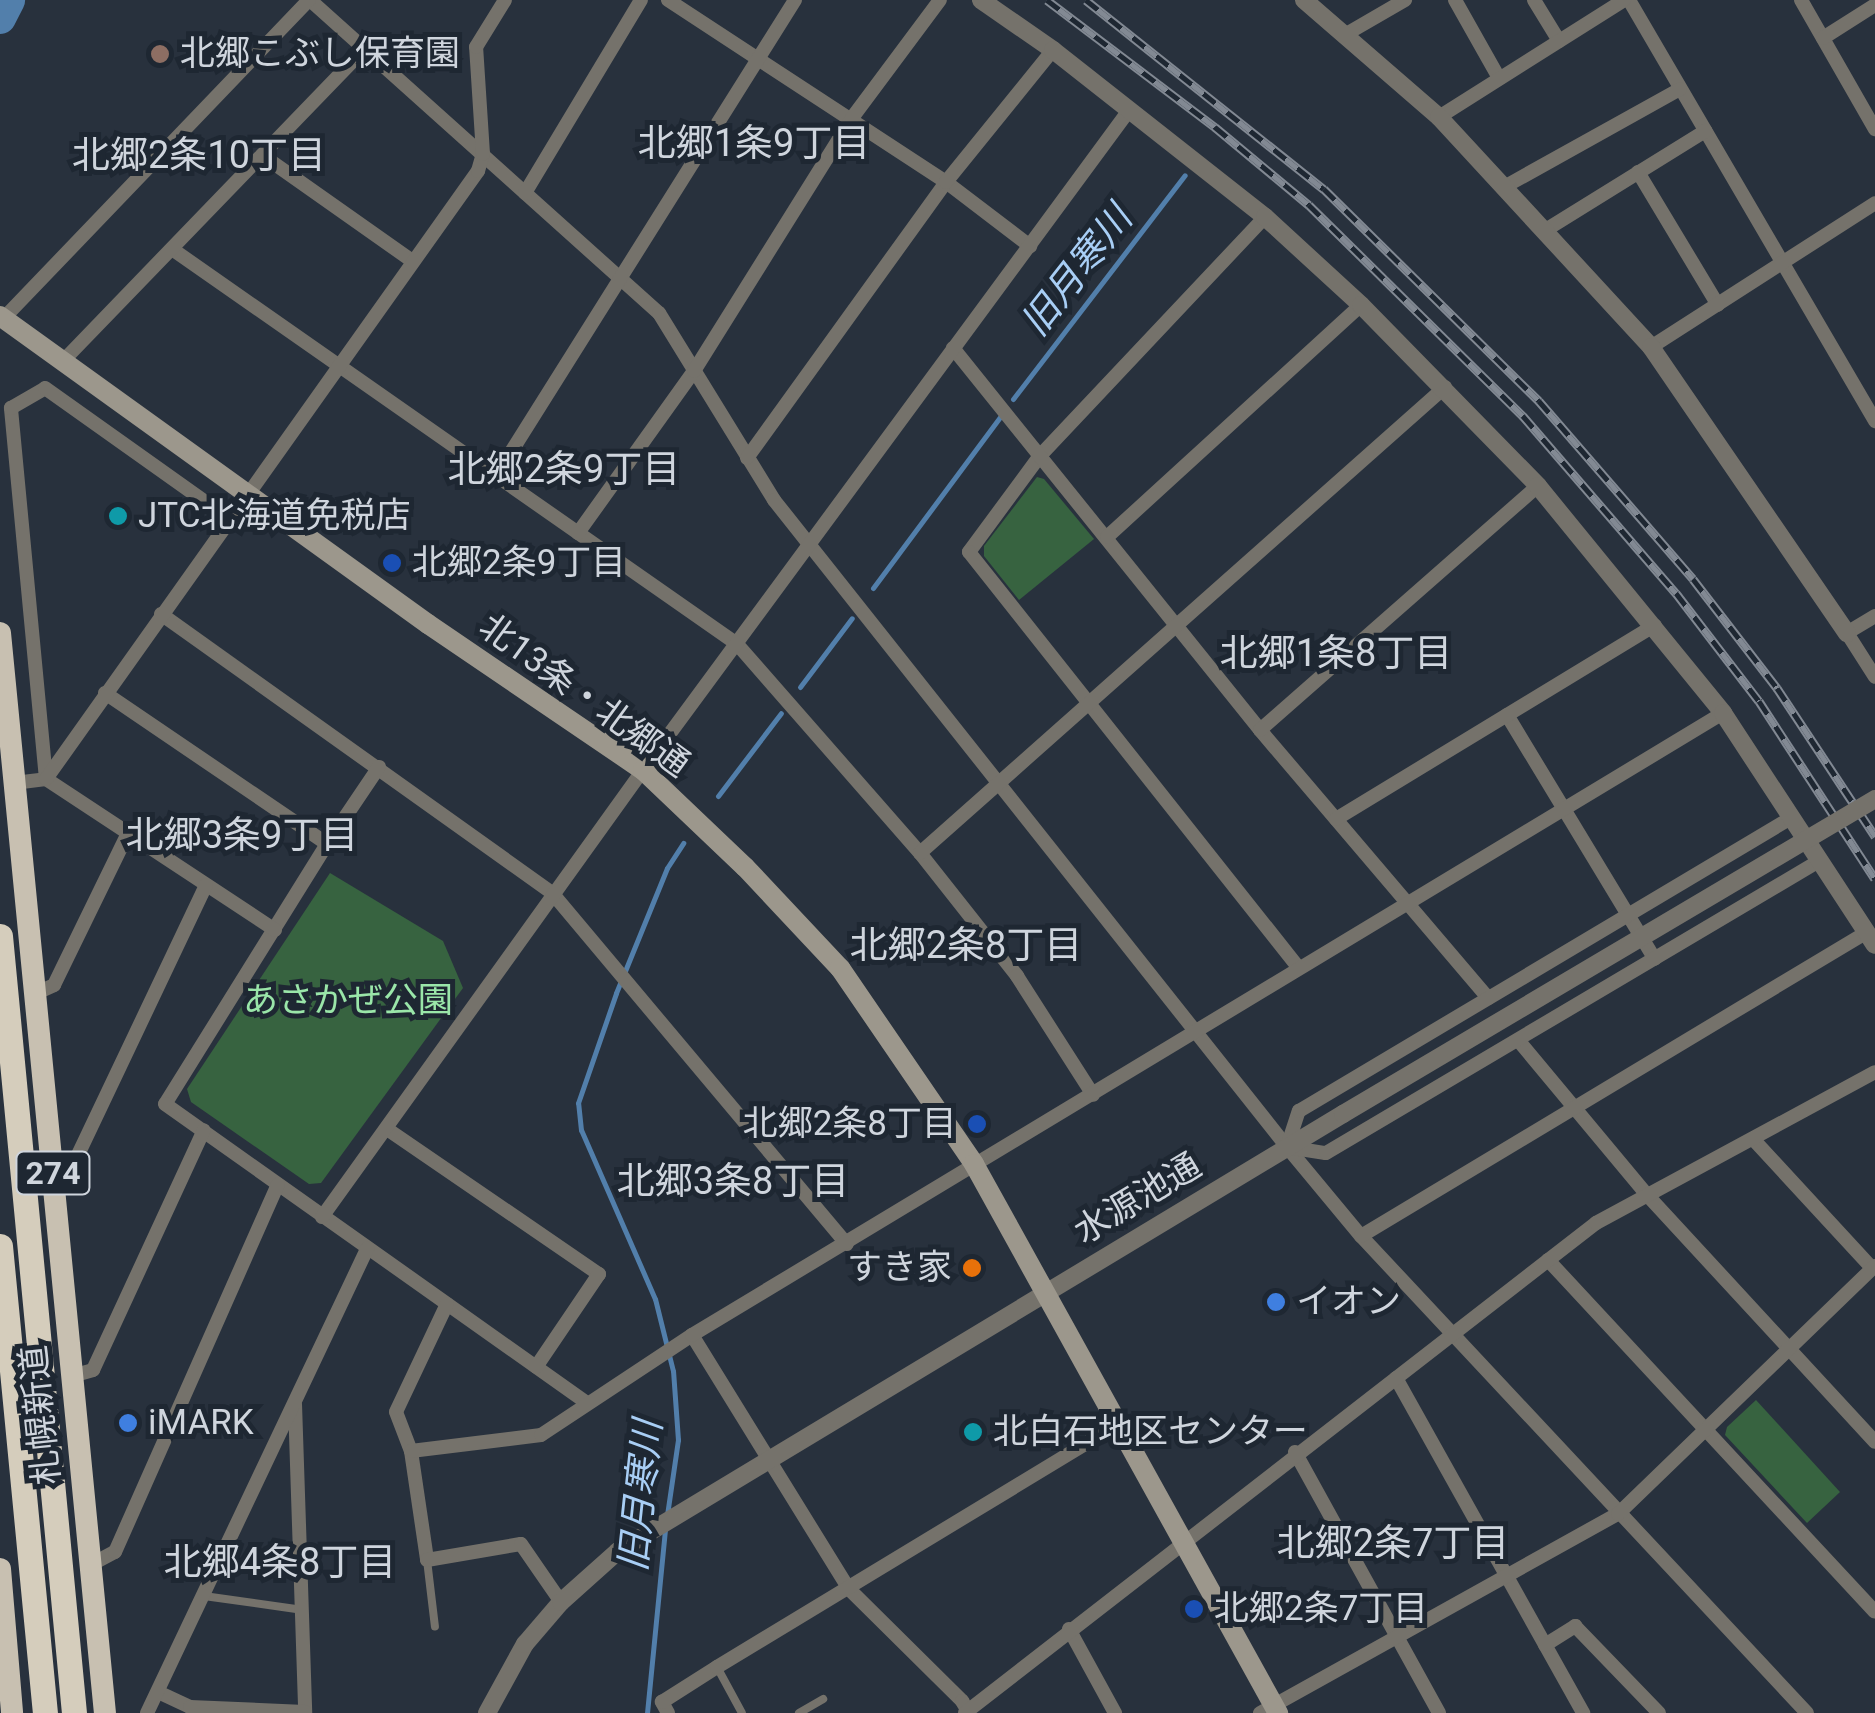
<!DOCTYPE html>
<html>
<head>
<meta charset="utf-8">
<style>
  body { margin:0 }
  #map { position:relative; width:1875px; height:1713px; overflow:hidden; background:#28313d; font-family:Roboto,"Noto Sans JP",sans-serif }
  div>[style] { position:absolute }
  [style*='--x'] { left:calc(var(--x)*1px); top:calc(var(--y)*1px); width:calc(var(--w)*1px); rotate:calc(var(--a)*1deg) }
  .green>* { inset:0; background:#376340 }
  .stream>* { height:5px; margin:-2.5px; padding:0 2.5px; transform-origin:2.5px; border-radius:2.5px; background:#527fab }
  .river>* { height:32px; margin:-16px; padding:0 16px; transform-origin:16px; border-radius:16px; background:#527fab }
  .service>* { height:8px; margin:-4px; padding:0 4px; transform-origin:4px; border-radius:4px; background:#75726b }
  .minor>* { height:14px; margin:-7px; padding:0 7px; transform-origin:7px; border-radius:7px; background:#75726b }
  .tertiary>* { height:18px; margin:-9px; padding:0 9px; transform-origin:9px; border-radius:9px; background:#75726b }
  .secondary>* { height:20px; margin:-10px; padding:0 10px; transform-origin:10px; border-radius:10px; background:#9c978c }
  .trunk>* { height:22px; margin:-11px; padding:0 11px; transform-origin:11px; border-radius:11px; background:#c8c0b1 }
  .motorway>* { height:25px; margin:-12.5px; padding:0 12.5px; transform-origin:12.5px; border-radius:12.5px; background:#d5cdbc }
  .rail>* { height:9px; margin-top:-4.5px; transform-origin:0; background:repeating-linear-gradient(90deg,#1e2732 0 15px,#828993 0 30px); box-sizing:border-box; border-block:2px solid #828993 }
  .tertiary-bridge>* { height:18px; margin:-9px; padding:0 9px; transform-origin:9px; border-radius:9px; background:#75726b }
  .dots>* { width:28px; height:28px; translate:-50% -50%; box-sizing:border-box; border:5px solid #1e2732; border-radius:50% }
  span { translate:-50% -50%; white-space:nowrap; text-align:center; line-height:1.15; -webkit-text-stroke:10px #1e2732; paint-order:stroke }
  .shield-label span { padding:2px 8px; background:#1e2732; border:2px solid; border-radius:8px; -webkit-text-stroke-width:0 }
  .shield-label { font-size:32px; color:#cfd5dd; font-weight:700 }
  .poi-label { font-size:35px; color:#cfd5dd }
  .left { translate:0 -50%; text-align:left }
  .right { translate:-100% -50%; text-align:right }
  .street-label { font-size:35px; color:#cfd5dd }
  .park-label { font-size:35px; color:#9ae6a9 }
  .neighbourhood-label { font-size:38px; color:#cfd5dd }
  .water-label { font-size:38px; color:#a8cef5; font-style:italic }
</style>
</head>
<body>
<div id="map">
  <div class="green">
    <i style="clip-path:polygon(1037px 477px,1044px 479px,1094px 539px,1019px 600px,984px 556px,984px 546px)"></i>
    <i style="clip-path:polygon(330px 873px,443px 941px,463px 988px,321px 1183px,309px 1184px,191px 1102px,187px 1089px)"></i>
    <i style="clip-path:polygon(1756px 1400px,1840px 1492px,1807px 1523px,1725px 1435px,1727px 1427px)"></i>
  </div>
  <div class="stream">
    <i style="--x:1013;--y:399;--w:282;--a:-52.5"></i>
    <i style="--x:873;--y:588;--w:213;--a:-53.4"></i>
    <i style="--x:800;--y:687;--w:86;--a:-53"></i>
    <i style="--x:718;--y:796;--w:104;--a:-52.8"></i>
    <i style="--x:667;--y:1515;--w:76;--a:-81.7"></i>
    <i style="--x:678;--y:1440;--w:69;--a:-94.1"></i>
    <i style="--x:673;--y:1371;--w:74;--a:-104"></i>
    <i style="--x:655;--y:1299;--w:184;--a:-113.6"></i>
    <i style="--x:581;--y:1130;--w:27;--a:-96"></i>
    <i style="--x:578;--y:1103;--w:116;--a:-70.9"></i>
    <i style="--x:616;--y:993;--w:135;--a:-67.8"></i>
    <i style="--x:667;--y:868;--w:30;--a:-57"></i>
    <i style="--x:647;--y:1713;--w:184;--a:-84.4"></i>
  </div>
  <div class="river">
    <i style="--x:0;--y:18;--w:20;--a:-63"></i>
  </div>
  <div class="service">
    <i style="--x:427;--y:1560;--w:67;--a:83.2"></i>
    <i style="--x:204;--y:1596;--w:100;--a:8"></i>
    <i style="--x:717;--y:1667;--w:52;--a:61.5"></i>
    <i style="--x:799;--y:1713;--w:28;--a:-30"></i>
  </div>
  <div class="minor">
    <i style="--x:310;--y:0;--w:469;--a:41.9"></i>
    <i style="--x:659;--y:313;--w:220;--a:58.4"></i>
    <i style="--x:774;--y:500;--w:826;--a:51.59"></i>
    <i style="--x:1287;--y:1147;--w:116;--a:50.3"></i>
    <i style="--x:1361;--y:1236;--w:653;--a:46.92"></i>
    <i style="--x:668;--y:0;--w:332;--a:33.2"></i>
    <i style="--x:946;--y:182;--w:106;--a:37.3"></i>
    <i style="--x:1455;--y:0;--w:90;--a:60.6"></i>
    <i style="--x:1534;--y:0;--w:48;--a:58.6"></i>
    <i style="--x:1629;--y:0;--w:488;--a:59.7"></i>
    <i style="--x:1801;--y:0;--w:149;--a:60.2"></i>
    <i style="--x:1348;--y:33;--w:66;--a:-30.1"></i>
    <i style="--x:1823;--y:38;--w:62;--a:-32.4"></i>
    <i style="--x:1439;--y:117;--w:219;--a:-32.3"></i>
    <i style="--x:262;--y:155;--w:184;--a:35.2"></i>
    <i style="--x:1638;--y:172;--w:155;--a:59"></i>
    <i style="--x:1504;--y:187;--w:201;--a:-29.1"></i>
    <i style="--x:525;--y:193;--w:225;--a:-59"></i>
    <i style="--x:1265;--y:217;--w:330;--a:133.3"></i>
    <i style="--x:1039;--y:457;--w:118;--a:126.4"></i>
    <i style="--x:969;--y:552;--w:530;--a:51.59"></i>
    <i style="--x:1544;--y:231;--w:190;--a:-31.8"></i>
    <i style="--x:172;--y:249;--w:689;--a:34.96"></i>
    <i style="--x:737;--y:644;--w:278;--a:48.8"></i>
    <i style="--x:920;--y:853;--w:157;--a:51.7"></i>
    <i style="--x:1017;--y:976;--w:141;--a:57.4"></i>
    <i style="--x:3;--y:319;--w:442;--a:-46.2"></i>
    <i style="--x:1651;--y:347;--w:266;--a:-32.7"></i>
    <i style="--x:953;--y:348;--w:490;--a:51.2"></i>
    <i style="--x:1260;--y:730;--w:352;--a:49.6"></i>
    <i style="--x:63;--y:361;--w:435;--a:-46"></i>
    <i style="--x:747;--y:458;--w:340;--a:-54.2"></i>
    <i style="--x:946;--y:182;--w:170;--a:-51"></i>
    <i style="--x:496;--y:476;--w:562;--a:-57.86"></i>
    <i style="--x:578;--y:533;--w:199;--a:-54.4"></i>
    <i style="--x:694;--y:371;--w:298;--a:-58"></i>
    <i style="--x:852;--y:118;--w:147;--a:-53.3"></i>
    <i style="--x:1107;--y:537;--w:344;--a:-42.4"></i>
    <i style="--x:161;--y:614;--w:482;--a:35.5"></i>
    <i style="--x:553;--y:894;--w:457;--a:50"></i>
    <i style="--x:1875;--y:616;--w:33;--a:149"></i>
    <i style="--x:1847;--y:633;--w:52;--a:57.5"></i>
    <i style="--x:105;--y:693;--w:268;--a:34.2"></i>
    <i style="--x:327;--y:844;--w:93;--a:-56"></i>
    <i style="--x:1507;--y:715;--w:285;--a:58.8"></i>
    <i style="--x:1260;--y:730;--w:370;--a:-41.3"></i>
    <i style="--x:14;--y:783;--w:32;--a:-7"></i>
    <i style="--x:46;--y:779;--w:373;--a:-95.4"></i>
    <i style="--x:11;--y:408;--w:39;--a:-30"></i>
    <i style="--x:45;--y:388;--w:226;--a:35.4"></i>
    <i style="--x:1336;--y:819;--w:373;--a:-31.3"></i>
    <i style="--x:327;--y:844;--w:306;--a:121.9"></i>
    <i style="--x:165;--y:1104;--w:517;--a:35.32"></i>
    <i style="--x:920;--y:853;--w:702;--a:-41.59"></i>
    <i style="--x:275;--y:930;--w:274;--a:-146.6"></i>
    <i style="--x:46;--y:779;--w:746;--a:-54.61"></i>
    <i style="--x:478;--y:171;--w:18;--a:-74"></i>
    <i style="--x:483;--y:154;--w:107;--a:-93.7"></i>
    <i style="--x:476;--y:47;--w:55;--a:-58.3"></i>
    <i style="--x:34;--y:994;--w:22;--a:-24"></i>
    <i style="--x:54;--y:985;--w:167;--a:-64"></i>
    <i style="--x:1518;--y:1040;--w:204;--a:50.2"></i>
    <i style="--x:1649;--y:1197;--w:333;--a:47.3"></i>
    <i style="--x:387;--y:1129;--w:257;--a:34.4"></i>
    <i style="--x:599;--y:1274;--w:112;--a:124.1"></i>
    <i style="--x:1753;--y:1139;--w:176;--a:47.3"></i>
    <i style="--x:1287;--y:1147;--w:39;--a:9"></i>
    <i style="--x:1326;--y:1153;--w:573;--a:-30.64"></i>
    <i style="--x:1287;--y:1147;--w:38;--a:-72"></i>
    <i style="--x:1299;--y:1111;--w:573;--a:-30.78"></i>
    <i style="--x:52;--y:1171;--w:27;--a:-27"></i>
    <i style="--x:76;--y:1159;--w:303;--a:-64.6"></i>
    <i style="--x:322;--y:1217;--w:550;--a:-54.32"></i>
    <i style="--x:643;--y:770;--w:821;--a:-53.62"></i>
    <i style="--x:1361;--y:1236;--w:590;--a:-31"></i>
    <i style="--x:1548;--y:1260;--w:480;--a:47.1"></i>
    <i style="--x:447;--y:1304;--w:119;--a:115.3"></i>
    <i style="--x:396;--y:1412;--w:42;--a:69"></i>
    <i style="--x:411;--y:1451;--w:110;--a:81.6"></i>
    <i style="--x:427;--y:1560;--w:95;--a:-9.7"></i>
    <i style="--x:521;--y:1544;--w:70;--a:55.4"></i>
    <i style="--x:692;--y:1335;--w:297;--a:58.3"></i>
    <i style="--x:848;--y:1588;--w:161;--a:44.7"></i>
    <i style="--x:962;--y:1701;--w:14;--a:60"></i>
    <i style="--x:72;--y:1376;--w:22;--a:-16"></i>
    <i style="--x:93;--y:1370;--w:264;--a:-65.2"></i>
    <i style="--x:1396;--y:1378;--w:384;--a:60.8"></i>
    <i style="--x:295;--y:1404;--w:309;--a:88.1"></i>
    <i style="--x:411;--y:1451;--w:131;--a:-7"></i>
    <i style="--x:541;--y:1435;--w:181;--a:-33.5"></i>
    <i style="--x:692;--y:1335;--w:1204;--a:-31.1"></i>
    <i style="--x:1295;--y:1452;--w:298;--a:61.1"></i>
    <i style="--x:92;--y:1564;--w:26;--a:-28"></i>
    <i style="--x:115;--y:1552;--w:402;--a:-66.1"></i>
    <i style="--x:1069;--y:1629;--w:96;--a:61.3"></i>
    <i style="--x:1545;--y:1645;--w:36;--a:-32"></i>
    <i style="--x:1575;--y:1626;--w:121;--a:46"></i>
    <i style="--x:158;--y:1692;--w:35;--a:25"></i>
    <i style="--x:190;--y:1707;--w:115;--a:2.5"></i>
    <i style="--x:147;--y:1713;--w:514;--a:-64.63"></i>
    <i style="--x:668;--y:1713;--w:13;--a:-119"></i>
    <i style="--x:662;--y:1702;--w:65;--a:-32.5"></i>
    <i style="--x:717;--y:1667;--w:468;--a:-31.2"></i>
    <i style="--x:965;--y:1713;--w:799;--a:-37.83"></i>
    <i style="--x:1596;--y:1223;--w:317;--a:-28.4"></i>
    <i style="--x:1260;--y:1713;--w:410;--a:-29.1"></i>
    <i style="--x:1618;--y:1514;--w:357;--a:-44"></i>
  </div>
  <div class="tertiary">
    <i style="--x:981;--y:0;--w:88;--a:34.8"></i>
    <i style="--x:1053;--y:50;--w:270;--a:38.2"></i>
    <i style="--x:1265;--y:217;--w:130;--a:42.5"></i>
    <i style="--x:1361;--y:305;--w:253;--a:45.6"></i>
    <i style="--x:1538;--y:486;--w:293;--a:50.8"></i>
    <i style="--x:1723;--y:713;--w:277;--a:56.8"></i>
    <i style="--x:1304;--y:0;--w:179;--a:40.9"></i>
    <i style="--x:1439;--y:117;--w:313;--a:47.3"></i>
    <i style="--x:1651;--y:347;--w:347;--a:55.6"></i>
    <i style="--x:487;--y:1713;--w:79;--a:-61.2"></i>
    <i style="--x:525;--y:1644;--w:55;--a:-49.4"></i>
    <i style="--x:561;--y:1602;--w:76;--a:-41.8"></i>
    <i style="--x:618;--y:1551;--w:847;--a:-31.08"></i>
  </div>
  <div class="secondary">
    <i style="--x:0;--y:316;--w:527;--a:35.74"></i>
    <i style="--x:428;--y:624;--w:260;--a:34.2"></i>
    <i style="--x:643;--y:770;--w:141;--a:43.6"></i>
    <i style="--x:745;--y:867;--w:139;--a:46.8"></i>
    <i style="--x:840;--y:968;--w:237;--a:55.6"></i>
    <i style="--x:974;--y:1164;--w:628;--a:61.03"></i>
  </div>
  <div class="trunk">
    <i style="--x:0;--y:633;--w:1085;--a:84.45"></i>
    <i style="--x:0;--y:1569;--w:144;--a:85.2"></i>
  </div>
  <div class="motorway">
    <i style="--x:0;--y:936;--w:781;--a:84.56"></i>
    <i style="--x:0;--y:1246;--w:469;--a:84.5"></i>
  </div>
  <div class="rail">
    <i style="--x:1047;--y:0;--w:211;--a:37.1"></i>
    <i style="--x:1215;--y:127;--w:122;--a:39.7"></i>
    <i style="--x:1309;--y:205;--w:301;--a:44.6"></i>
    <i style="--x:1523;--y:416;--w:234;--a:49.2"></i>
    <i style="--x:1676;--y:593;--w:136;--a:52.5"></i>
    <i style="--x:1759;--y:701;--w:212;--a:56.9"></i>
    <i style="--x:1086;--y:0;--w:304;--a:38.5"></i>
    <i style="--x:1324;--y:189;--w:302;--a:44.6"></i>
    <i style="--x:1539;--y:401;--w:235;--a:49.1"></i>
    <i style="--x:1693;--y:579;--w:138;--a:52.4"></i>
    <i style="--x:1777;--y:688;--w:178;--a:56.5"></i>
  </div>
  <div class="tertiary-bridge">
    <i style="--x:1343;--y:1114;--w:618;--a:-30.63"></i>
  </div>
  <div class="dots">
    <i style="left:160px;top:54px;background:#8d6e63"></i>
    <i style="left:118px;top:516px;background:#0f9aa8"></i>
    <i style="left:392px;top:563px;background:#1a4fb4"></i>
    <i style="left:977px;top:1124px;background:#1a4fb4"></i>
    <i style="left:972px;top:1268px;background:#e8710a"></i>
    <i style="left:1276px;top:1302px;background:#3f7fe0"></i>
    <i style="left:128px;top:1423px;background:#3f7fe0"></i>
    <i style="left:973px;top:1432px;background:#0f9aa8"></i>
    <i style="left:1194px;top:1609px;background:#1a4fb4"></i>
  </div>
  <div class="shield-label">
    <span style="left:53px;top:1173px">274</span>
  </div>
  <div class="poi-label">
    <span class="left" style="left:180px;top:54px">北郷こぶし保育園</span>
    <span class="left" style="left:138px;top:516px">JTC北海道免税店</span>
    <span class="left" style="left:412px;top:563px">北郷2条9丁目</span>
    <span class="right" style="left:957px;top:1124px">北郷2条8丁目</span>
    <span class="right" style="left:952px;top:1268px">すき家</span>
    <span class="left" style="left:1296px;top:1302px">イオン</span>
    <span class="left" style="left:148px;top:1423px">iMARK</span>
    <span class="left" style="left:993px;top:1432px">北白石地区センター</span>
    <span class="left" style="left:1214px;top:1609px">北郷2条7丁目</span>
  </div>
  <div class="street-label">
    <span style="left:584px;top:696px;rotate:36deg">北13条・北郷通</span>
    <span style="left:1138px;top:1199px;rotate:-31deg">水源池通</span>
    <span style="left:41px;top:1415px;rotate:-96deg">札幌新道</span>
  </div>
  <div class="park-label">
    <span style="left:348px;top:1001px">あさかぜ公園</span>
  </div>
  <div class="neighbourhood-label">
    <span style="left:754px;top:144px">北郷1条9丁目</span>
    <span style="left:199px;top:156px">北郷2条10丁目</span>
    <span style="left:564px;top:470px">北郷2条9丁目</span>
    <span style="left:1336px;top:654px">北郷1条8丁目</span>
    <span style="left:242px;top:836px">北郷3条9丁目</span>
    <span style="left:966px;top:946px">北郷2条8丁目</span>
    <span style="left:733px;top:1182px">北郷3条8丁目</span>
    <span style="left:1393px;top:1544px">北郷2条7丁目</span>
    <span style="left:280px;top:1563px">北郷4条8丁目</span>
  </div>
  <div class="water-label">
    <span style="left:1077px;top:271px;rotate:-52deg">旧月寒川</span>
    <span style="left:641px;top:1496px;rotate:-84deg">旧月寒川</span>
  </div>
</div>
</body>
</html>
